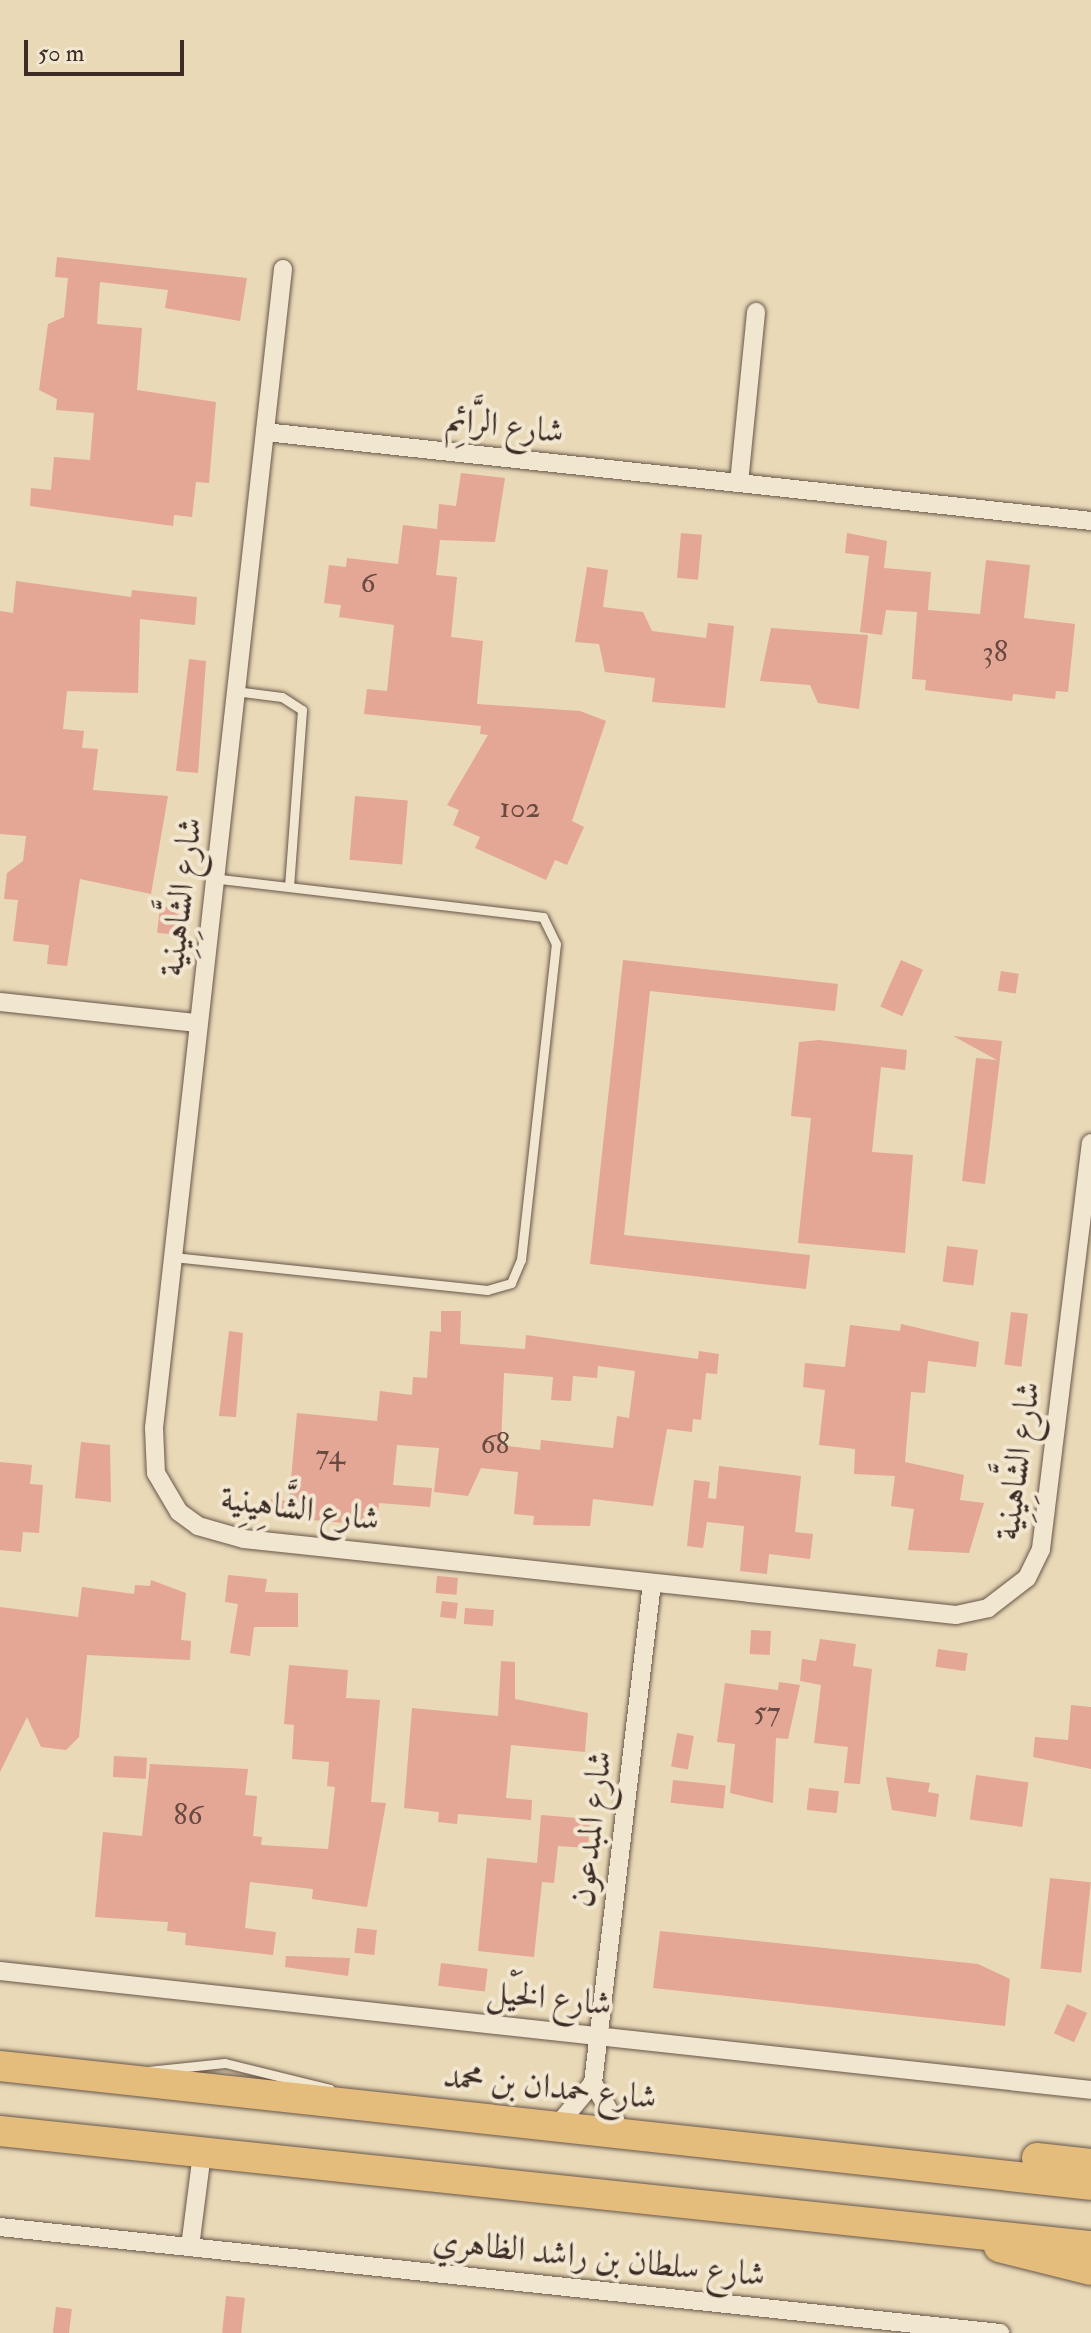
<!DOCTYPE html>
<html>
<head>
<meta charset="utf-8">
<style>
  body { margin:0 }
  #map { position:relative; width:1091px; height:2333px; overflow:hidden; background:#e9d9b7; font-family:"IM FELL Double Pica",Amiri,serif }
  div>[style] { position:absolute }
  [style*='--x'] { left:calc(var(--x)*1px); top:calc(var(--y)*1px); width:calc(var(--w)*1px); rotate:calc(var(--a)*1deg) }
  .building>* { inset:0; background:#e4a695; transform-origin:0 0 }
  .roads { filter:drop-shadow(0 0 2px #68564a) drop-shadow(0 0 2px #68564a) }
  .lane>* { height:9px; margin:-4.5px; padding:0 4.5px; transform-origin:4.5px; border-radius:4.5px; background:#f1e6d0 }
  .street>* { height:18px; margin:-9px; padding:0 9px; transform-origin:9px; border-radius:9px; background:#f1e6d0 }
  .primary>* { height:30px; margin:-15px; padding:0 15px; transform-origin:15px; border-radius:15px; background:#e4bc7c }
  span { translate:-50% -50%; white-space:nowrap; text-align:center; line-height:1.15; -webkit-text-stroke:8px #f1e6d0; paint-order:stroke }
  .number-label { font-size:30px; color:#674a41 }
  .number-label span { -webkit-text-stroke-width:0 }
  .street-label { font-size:34px; color:#3d2b25 }
  .scale { position:absolute; left:24px; top:40px; width:160px; height:36px; box-sizing:border-box; border:4px solid #3d2b25; border-top:0; padding-left:10px; font-size:24px; line-height:28px; white-space:nowrap; color:#3d2b25; -webkit-text-stroke:6px #f1e6d0; paint-order:stroke }
</style>
</head>
<body>
<div id="map">
  <div class="building">
    <i style="clip-path:polygon(57px 257px,247px 278px,240px 321px,165px 308px,168px 290px,100px 282px,97px 324px,142px 328px,137px 390px,216px 402px,209px 483px,196px 482px,192px 517px,174px 515px,173px 526px,30px 506px,31px 488px,51px 490px,54px 457px,90px 460px,94px 413px,56px 410px,57px 399px,39px 390px,48px 324px,64px 317px,68px 278px,55px 277px)"></i>
    <i style="clip-path:polygon(461px 473px,505px 478px,495px 542px,440px 540px,436px 575px,457px 577px,451px 637px,483px 641px,477px 704px,580px 711px,606px 721px,572px 821px,584px 827px,567px 865px,555px 860px,546px 880px,475px 848px,480px 837px,453px 825px,459px 810px,447px 805px,488px 735px,480px 734px,481px 726px,364px 714px,367px 689px,387px 691px,394px 625px,339px 617px,341px 605px,324px 603px,329px 565px,346px 567px,347px 558px,398px 564px,403px 525px,437px 529px,439px 504px,456px 506px)"></i>
    <i style="left:681px;top:533px;width:21px;height:45px;rotate:5deg"></i>
    <i style="clip-path:polygon(847px 533px,887px 541px,884px 568px,931px 572px,928px 610px,980px 614px,986px 560px,1030px 565px,1024px 618px,1075px 624px,1068px 692px,1056px 691px,1055px 699px,1013px 694px,1012px 701px,925px 690px,926px 680px,912px 679px,917px 612px,886px 610px,882px 635px,860px 632px,869px 556px,845px 553px)"></i>
    <i style="clip-path:polygon(587px 567px,608px 570px,603px 607px,643px 612px,652px 631px,706px 638px,708px 623px,734px 626px,725px 708px,652px 702px,655px 678px,605px 672px,599px 644px,575px 642px)"></i>
    <i style="clip-path:polygon(16px 581px,131px 597px,132px 590px,197px 597px,195px 625px,140px 619px,138px 693px,67px 691px,63px 729px,84px 731px,82px 748px,98px 749px,93px 790px,168px 796px,151px 894px,80px 879px,67px 966px,47px 964px,49px 945px,13px 941px,18px 900px,4px 899px,7px 873px,23px 861px,26px 836px,0 834px,0 611px,13px 613px)"></i>
    <i style="clip-path:polygon(771px 628px,868px 635px,859px 709px,818px 703px,810px 685px,760px 681px)"></i>
    <i style="clip-path:polygon(189px 659px,206px 661px,198px 773px,176px 771px)"></i>
    <i style="left:355px;top:796px;width:53px;height:64px;rotate:5deg"></i>
    <i style="left:160px;top:906px;width:19px;height:27px;rotate:6deg"></i>
    <i style="clip-path:polygon(623px 960px,838px 984px,835px 1011px,650px 991px,624px 1235px,810px 1255px,806px 1289px,590px 1264px)"></i>
    <i style="left:901px;top:960px;width:24px;height:51px;rotate:24deg"></i>
    <i style="left:1001px;top:971px;width:18px;height:20px;rotate:9deg"></i>
    <i style="clip-path:polygon(953px 1036px,1002px 1041px,985px 1184px,962px 1181px,976px 1058px,997px 1060px)"></i>
    <i style="clip-path:polygon(819px 1040px,907px 1050px,905px 1070px,881px 1067px,872px 1152px,913px 1155px,905px 1253px,798px 1243px,811px 1118px,791px 1116px,799px 1042px)"></i>
    <i style="left:947px;top:1246px;width:31px;height:36px;rotate:7deg"></i>
    <i style="clip-path:polygon(evenodd,441px 1311px,461px 1311px,460px 1344px,525px 1349px,526px 1335px,698px 1359px,699px 1351px,719px 1354px,717px 1374px,706px 1373px,701px 1420px,693px 1419px,692px 1432px,667px 1429px,653px 1506px,593px 1499px,590px 1526px,533px 1525px,534px 1516px,514px 1514px,518px 1472px,481px 1468px,468px 1496px,434px 1492px,439px 1448px,397px 1445px,393px 1485px,432px 1488px,430px 1507px,379px 1503px,377px 1526px,269px 1516px,271px 1499px,289px 1501px,297px 1413px,377px 1421px,380px 1391px,412px 1395px,413px 1377px,427px 1378px,430px 1331px,441px 1332px,441px 1311px,598px 1366px,635px 1371px,629px 1418px,617px 1416px,613px 1448px,541px 1440px,540px 1450px,501px 1445px,504px 1373px,553px 1377px,551px 1400px,571px 1401px,573px 1376px,597px 1378px,598px 1366px)"></i>
    <i style="left:1011px;top:1312px;width:17px;height:53px;rotate:7deg"></i>
    <i style="clip-path:polygon(901px 1324px,979px 1342px,976px 1367px,928px 1361px,925px 1393px,911px 1392px,905px 1462px,964px 1475px,960px 1500px,984px 1503px,969px 1553px,908px 1550px,914px 1509px,891px 1506px,895px 1476px,854px 1474px,855px 1449px,819px 1445px,825px 1390px,803px 1387px,805px 1363px,845px 1367px,850px 1325px,900px 1331px)"></i>
    <i style="clip-path:polygon(229px 1331px,243px 1333px,236px 1417px,219px 1416px)"></i>
    <i style="clip-path:polygon(81px 1442px,110px 1445px,111px 1502px,75px 1498px)"></i>
    <i style="clip-path:polygon(0 1462px,32px 1465px,30px 1484px,43px 1485px,39px 1533px,23px 1532px,21px 1552px,0 1550px)"></i>
    <i style="clip-path:polygon(719px 1466px,801px 1476px,795px 1532px,813px 1534px,810px 1559px,769px 1554px,767px 1574px,740px 1571px,744px 1526px,707px 1522px,703px 1548px,687px 1546px,694px 1480px,710px 1482px,708px 1498px,716px 1499px)"></i>
    <i style="clip-path:polygon(228px 1575px,267px 1579px,265px 1592px,298px 1593px,298px 1627px,254px 1627px,250px 1656px,230px 1653px,238px 1604px,225px 1602px)"></i>
    <i style="left:437px;top:1576px;width:21px;height:17px;rotate:5deg"></i>
    <i style="clip-path:polygon(151px 1580px,186px 1593px,181px 1640px,191px 1641px,190px 1660px,87px 1655px,79px 1737px,66px 1750px,41px 1747px,27px 1717px,0 1772px,0 1607px,78px 1617px,82px 1587px,134px 1594px,135px 1585px,150px 1586px)"></i>
    <i style="left:442px;top:1601px;width:16px;height:16px;rotate:7deg"></i>
    <i style="left:465px;top:1608px;width:29px;height:16px;rotate:4deg"></i>
    <i style="left:751px;top:1630px;width:20px;height:24px;rotate:3deg"></i>
    <i style="clip-path:polygon(820px 1639px,856px 1644px,853px 1666px,872px 1669px,860px 1784px,844px 1783px,848px 1747px,814px 1743px,821px 1685px,800px 1681px,802px 1659px,816px 1661px)"></i>
    <i style="left:938px;top:1649px;width:30px;height:18px;rotate:8deg"></i>
    <i style="clip-path:polygon(501px 1661px,515px 1662px,515px 1699px,588px 1713px,585px 1752px,511px 1745px,506px 1798px,532px 1800px,531px 1820px,458px 1814px,457px 1824px,438px 1822px,439px 1812px,404px 1808px,412px 1708px,498px 1716px)"></i>
    <i style="clip-path:polygon(289px 1665px,348px 1670px,346px 1698px,380px 1700px,371px 1802px,386px 1803px,367px 1907px,312px 1899px,313px 1889px,250px 1882px,245px 1928px,276px 1932px,273px 1955px,185px 1945px,186px 1933px,167px 1931px,168px 1922px,95px 1917px,103px 1832px,142px 1836px,150px 1764px,248px 1769px,245px 1795px,257px 1796px,253px 1836px,262px 1837px,261px 1845px,328px 1849px,335px 1787px,327px 1786px,329px 1762px,292px 1759px,294px 1725px,284px 1724px)"></i>
    <i style="clip-path:polygon(779px 1682px,800px 1685px,788px 1739px,776px 1738px,773px 1803px,730px 1793px,735px 1744px,717px 1742px,725px 1683px,778px 1690px)"></i>
    <i style="clip-path:polygon(1071px 1705px,1091px 1707px,1091px 1769px,1033px 1757px,1035px 1737px,1068px 1740px)"></i>
    <i style="left:677px;top:1733px;width:17px;height:34px;rotate:10deg"></i>
    <i style="left:114px;top:1756px;width:33px;height:21px;rotate:3deg"></i>
    <i style="left:976px;top:1775px;width:53px;height:45px;rotate:8deg"></i>
    <i style="clip-path:polygon(886px 1777px,930px 1783px,928px 1792px,939px 1794px,936px 1817px,892px 1810px)"></i>
    <i style="left:673px;top:1780px;width:53px;height:23px;rotate:6deg"></i>
    <i style="left:809px;top:1788px;width:30px;height:22px;rotate:6deg"></i>
    <i style="clip-path:polygon(541px 1815px,590px 1819px,588px 1848px,558px 1846px,554px 1883px,542px 1882px,534px 1957px,478px 1951px,487px 1858px,537px 1863px)"></i>
    <i style="left:1050px;top:1878px;width:41px;height:91px;rotate:6deg"></i>
    <i style="left:357px;top:1928px;width:20px;height:25px;rotate:6deg"></i>
    <i style="clip-path:polygon(660px 1931px,978px 1964px,1010px 1979px,1005px 2026px,653px 1988px)"></i>
    <i style="clip-path:polygon(286px 1956px,350px 1958px,348px 1976px,285px 1967px)"></i>
    <i style="left:441px;top:1963px;width:47px;height:23px;rotate:7deg"></i>
    <i style="left:1067px;top:2004px;width:22px;height:32px;rotate:24deg"></i>
    <i style="left:226px;top:2296px;width:19px;height:37px;rotate:6deg"></i>
    <i style="left:56px;top:2307px;width:16px;height:26px;rotate:7deg"></i>
  </div>
  <div class="roads">
    <div class="lane">
      <i style="--x:235;--y:691;--w:47;--a:7.3"></i>
      <i style="--x:282;--y:697;--w:24;--a:33"></i>
      <i style="--x:302;--y:710;--w:176;--a:94.2"></i>
      <i style="--x:173;--y:1257;--w:316;--a:6"></i>
      <i style="--x:487;--y:1290;--w:25;--a:-16"></i>
      <i style="--x:511;--y:1283;--w:25;--a:-67"></i>
      <i style="--x:521;--y:1260;--w:318;--a:-83.7"></i>
      <i style="--x:556;--y:944;--w:30;--a:-116"></i>
      <i style="--x:543;--y:917;--w:327;--a:-173.3"></i>
      <i style="--x:138;--y:2072;--w:87;--a:-5.9"></i>
      <i style="--x:225;--y:2063;--w:108;--a:13.9"></i>
    </div>
    <div class="street">
      <i style="--x:283;--y:269;--w:1166;--a:96.35"></i>
      <i style="--x:154;--y:1428;--w:45;--a:87.5"></i>
      <i style="--x:156;--y:1473;--w:45;--a:59.5"></i>
      <i style="--x:179;--y:1512;--w:24;--a:36"></i>
      <i style="--x:198;--y:1526;--w:48;--a:15.8"></i>
      <i style="--x:244;--y:1539;--w:716;--a:6.09"></i>
      <i style="--x:956;--y:1615;--w:33;--a:-12"></i>
      <i style="--x:988;--y:1608;--w:49;--a:-37.6"></i>
      <i style="--x:1027;--y:1578;--w:32;--a:-64"></i>
      <i style="--x:1041;--y:1549;--w:409;--a:-83"></i>
      <i style="--x:265;--y:432;--w:831;--a:6.15"></i>
      <i style="--x:739;--y:483;--w:172;--a:-84.3"></i>
      <i style="--x:0;--y:1002;--w:199;--a:6.1"></i>
      <i style="--x:0;--y:1971;--w:1097;--a:6.22"></i>
      <i style="--x:557;--y:2126;--w:56;--a:-50.1"></i>
      <i style="--x:622;--y:2133;--w:58;--a:-120.1"></i>
      <i style="--x:593;--y:2083;--w:503;--a:-83.27"></i>
      <i style="--x:0;--y:2227;--w:1006;--a:6.05"></i>
      <i style="--x:190;--y:2247;--w:95;--a:-82.7"></i>
    </div>
    <div class="primary">
      <i style="--x:0;--y:2066;--w:1097;--a:6.22"></i>
      <i style="--x:0;--y:2131;--w:1097;--a:6.02"></i>
      <i style="--x:1037;--y:2158;--w:54;--a:6.3"></i>
      <i style="--x:999;--y:2247;--w:95;--a:14"></i>
    </div>
  </div>
  <div class="number-label">
    <span style="left:368px;top:583px">6</span>
    <span style="left:995px;top:652px">38</span>
    <span style="left:520px;top:808px">102</span>
    <span style="left:495px;top:1444px">68</span>
    <span style="left:330px;top:1455px">74</span>
    <span style="left:767px;top:1712px">57</span>
    <span style="left:188px;top:1815px">86</span>
  </div>
  <div class="street-label">
    <span style="left:505px;top:426px;rotate:6deg">شارع الرَّائِم</span>
    <span style="left:181px;top:897px;rotate:-83deg">شارع الشَّاهِينِية</span>
    <span style="left:1018px;top:1461px;rotate:-82deg">شارع الشَّاهِينِية</span>
    <span style="left:300px;top:1509px;rotate:8deg">شارع الشَّاهِينِية</span>
    <span style="left:591px;top:1829px;rotate:-83deg">شارع المبدعون</span>
    <span style="left:549px;top:1998px;rotate:6deg">شارع الخَيْل</span>
    <span style="left:550px;top:2087px;rotate:6deg">شارع حمدان بن محمد</span>
    <span style="left:599px;top:2258px;rotate:6deg">شارع سلطان بن راشد الظاهري</span>
  </div>
  <div class="scale">50 m</div>
</div>
</body>
</html>
